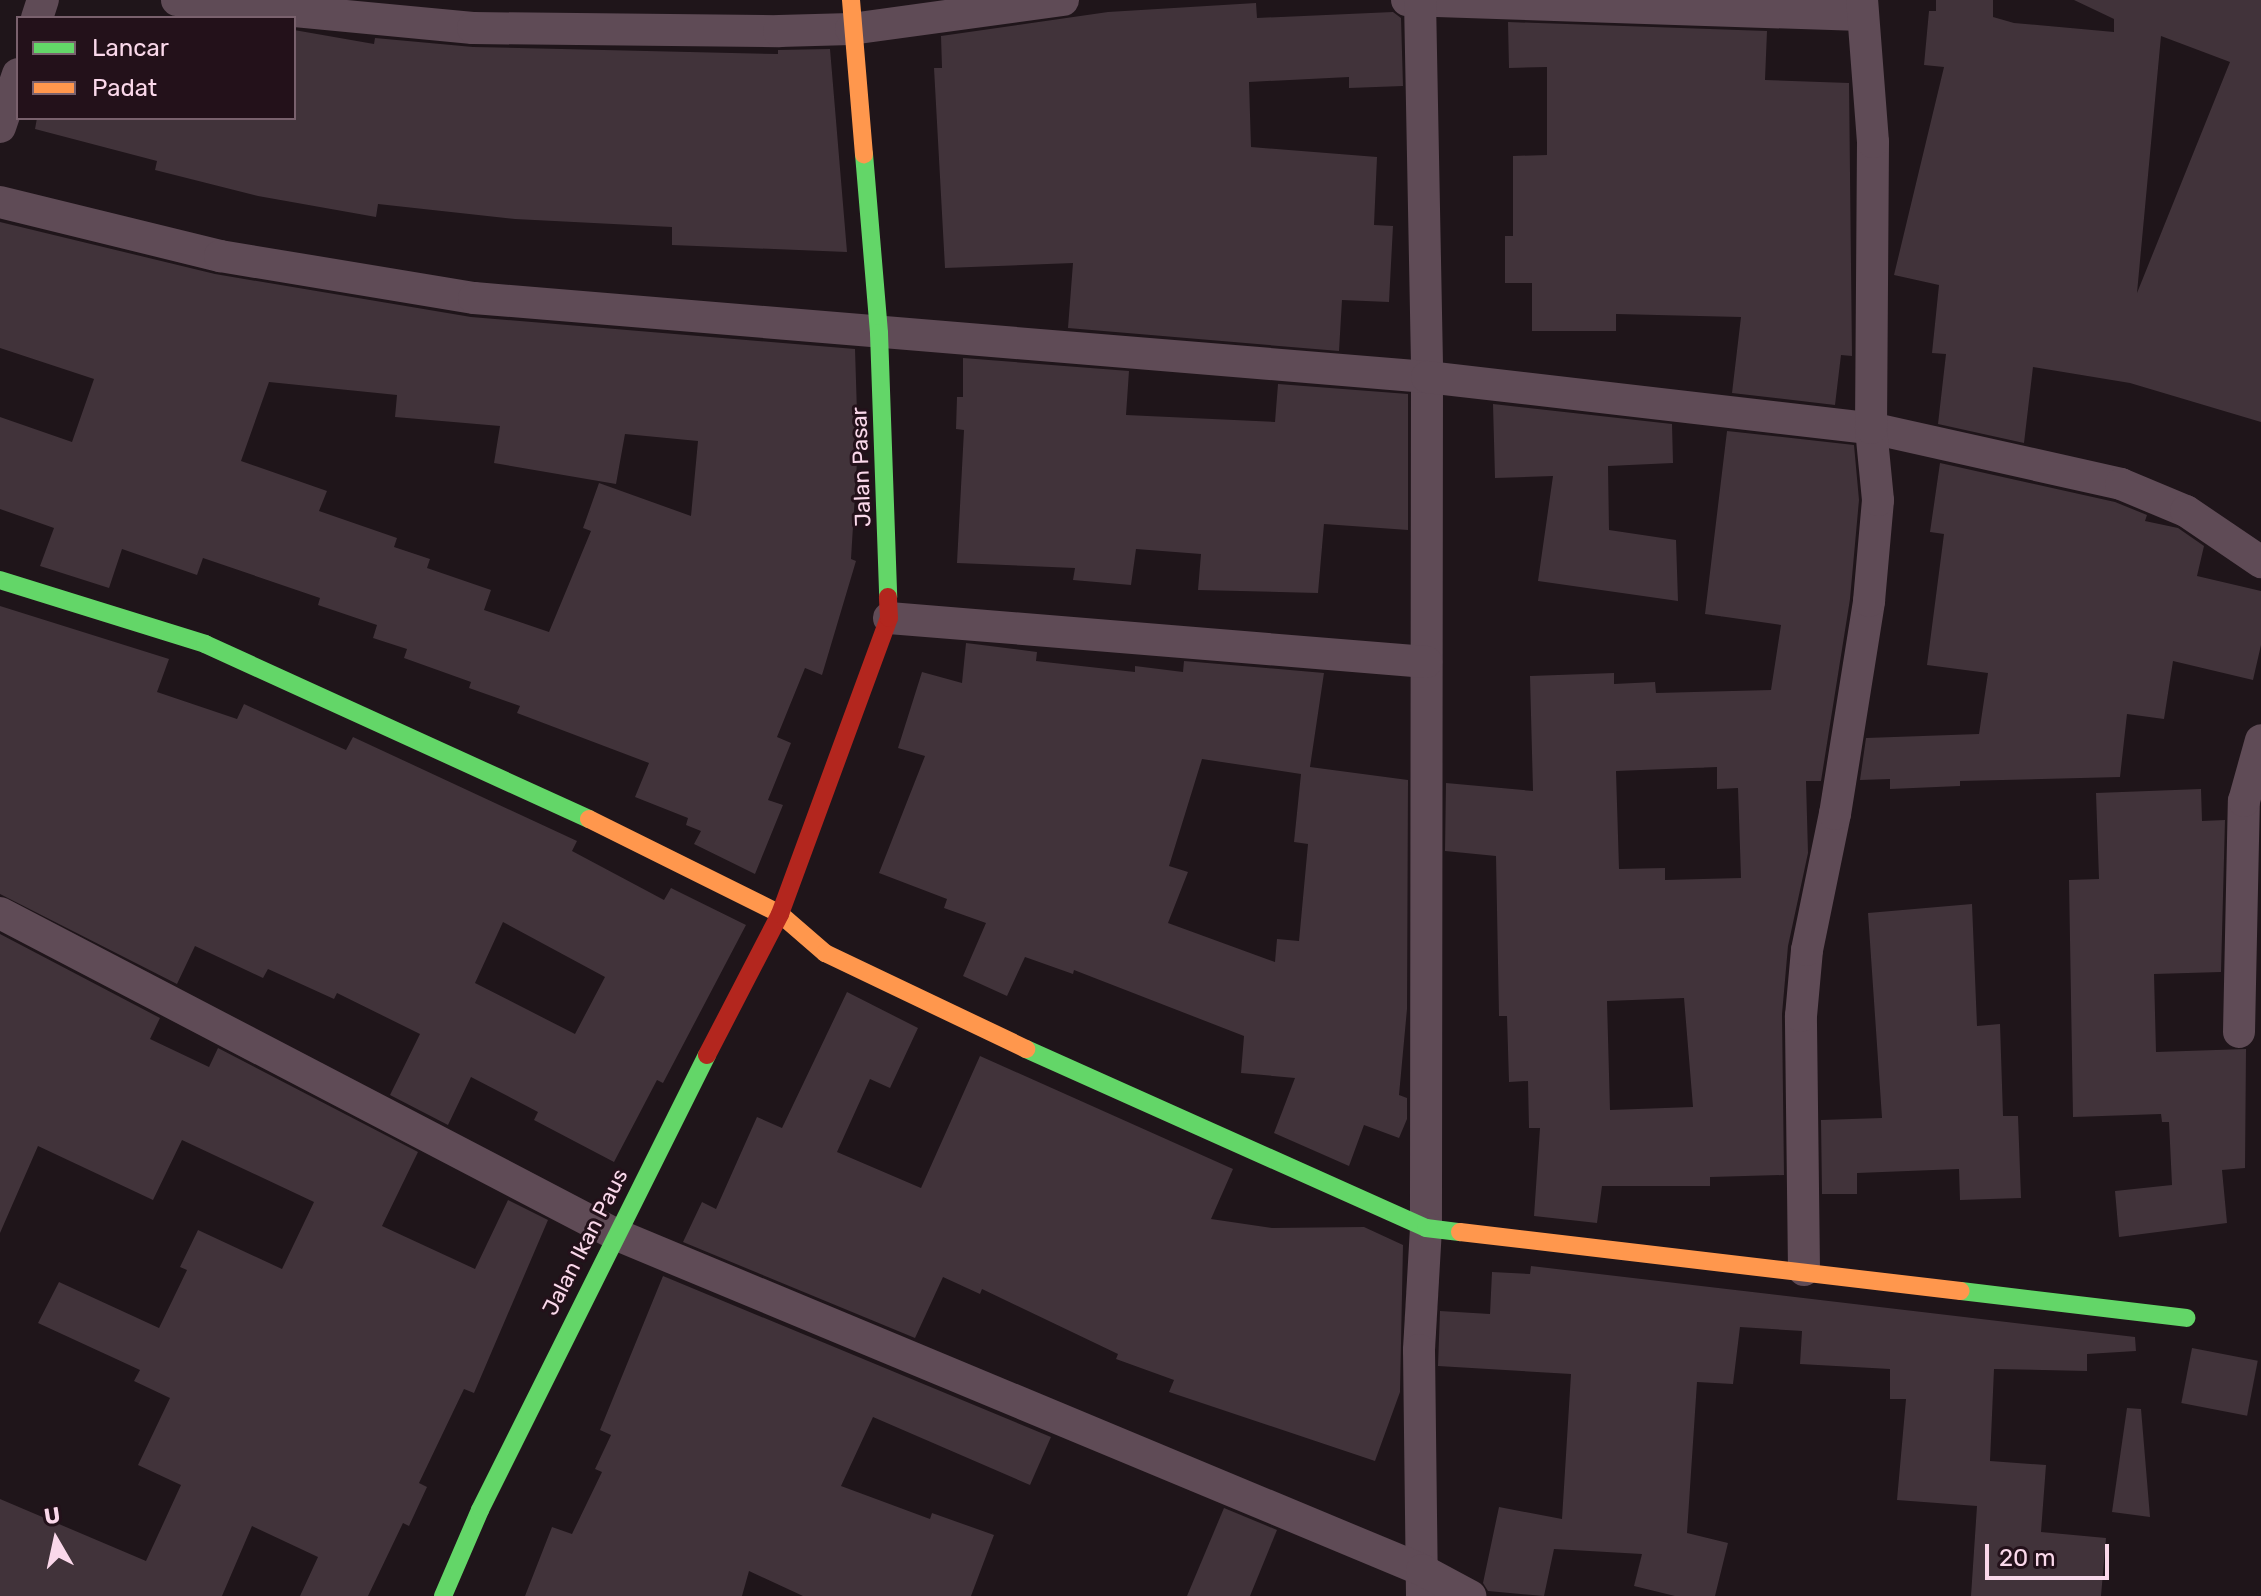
<!DOCTYPE html>
<html>
<head>
<meta charset="utf-8">
<style>
  body { margin:0 }
  #map { position:relative; width:2261px; height:1596px; overflow:hidden; background:#1f151a; font-family:Rubik,sans-serif }
  div>[style] { position:absolute }
  [style*='--x'] { left:calc(var(--x)*1px); top:calc(var(--y)*1px); width:calc(var(--w)*1px); rotate:calc(var(--a)*1deg) }
  .building>* { inset:0; background:#41333a; transform-origin:0 0 }
  .street>* { height:32px; margin:-16px; padding:0 16px; transform-origin:16px; border-radius:16px; background:#5f4b56 }
  .fast>* { height:18px; margin:-9px; padding:0 9px; transform-origin:9px; border-radius:9px; background:#63d668 }
  .slow>* { height:18px; margin:-9px; padding:0 9px; transform-origin:9px; border-radius:9px; background:#ff974d }
  .jam>* { height:18px; margin:-9px; padding:0 9px; transform-origin:9px; border-radius:9px; background:#b3261e }
  span { translate:-50% -50%; white-space:nowrap; text-align:center; line-height:1.15; -webkit-text-stroke:6px #23111a; paint-order:stroke }
  .street-label { font-size:22px; color:#fad8ea }
  .legend { position:absolute; left:16px; top:16px; width:280px; height:104px; box-sizing:border-box; background:#23111a; border:2px solid #79616d; margin:0; padding:10px 14px; list-style:none; font-size:24px; color:#fad8ea }
  .legend li { display:flex; align-items:center; gap:16px; height:40px }
  .legend b { width:40px; border:2px solid #79616d }
  .north { position:absolute; left:16px; top:1500px; width:80px; height:80px; -webkit-text-stroke:6px #23111a; paint-order:stroke; rotate:351deg; font-size:22px; font-weight:700; line-height:32px; text-align:center; color:#fad8ea }
  .north::after { content:''; display:block; margin:auto; width:28px; height:36px; background:#fad8ea; clip-path:polygon(50% 0,100% 100%,50% 72%,0 100%) }
  .scale { position:absolute; left:1985px; top:1544px; width:124px; height:36px; box-sizing:border-box; border:4px solid #fad8ea; border-top:0; padding-left:10px; font-size:24px; line-height:28px; white-space:nowrap; color:#fad8ea; -webkit-text-stroke:6px #23111a; paint-order:stroke }
</style>
</head>
<body>
<div id="map">
  <div class="building">
    <i style="clip-path:polygon(evenodd,1936px 0,1993px 0,1993px 17px,2014px 23px,2114px 32px,2114px 19px,2074px 0,2261px 0,2261px 422px,2130px 383px,2033px 367px,2024px 443px,1938px 424px,1946px 354px,1932px 353px,1939px 285px,1894px 275px,1944px 67px,1924px 65px,1929px 11px,1936px 11px,1936px 0,2161px 36px,2230px 62px,2137px 293px,2161px 36px)"></i>
    <i style="clip-path:polygon(1256px 3px,1257px 18px,1393px 12px,1401px 18px,1403px 86px,1349px 88px,1349px 77px,1249px 82px,1251px 147px,1377px 157px,1374px 225px,1393px 226px,1389px 302px,1342px 300px,1339px 351px,1068px 328px,1073px 263px,945px 268px,934px 68px,942px 68px,941px 36px,1108px 12px)"></i>
    <i style="clip-path:polygon(1508px 22px,1767px 31px,1765px 80px,1849px 83px,1852px 356px,1841px 355px,1835px 405px,1732px 393px,1741px 317px,1616px 314px,1616px 331px,1532px 331px,1532px 283px,1505px 283px,1505px 236px,1513px 236px,1513px 156px,1547px 155px,1547px 67px,1509px 68px)"></i>
    <i style="clip-path:polygon(294px 30px,374px 44px,375px 38px,473px 47px,778px 54px,778px 50px,830px 49px,847px 252px,672px 245px,672px 227px,515px 219px,378px 204px,376px 217px,258px 196px,155px 170px,157px 161px,35px 129px,37px 118px,294px 118px)"></i>
    <i style="clip-path:polygon(evenodd,0 222px,215px 274px,471px 317px,855px 349px,858px 445px,851px 559px,856px 561px,822px 675px,805px 668px,777px 737px,791px 743px,768px 800px,783px 805px,755px 874px,694px 844px,701px 831px,686px 825px,688px 818px,635px 797px,649px 763px,517px 713px,520px 706px,469px 688px,471px 682px,404px 658px,407px 649px,373px 638px,377px 625px,318px 605px,320px 598px,203px 558px,197px 575px,122px 549px,109px 588px,40px 566px,54px 528px,0 509px,0 417px,72px 442px,94px 379px,0 348px,0 222px,269px 382px,397px 395px,395px 417px,500px 426px,494px 463px,616px 484px,625px 434px,698px 441px,691px 516px,599px 483px,583px 528px,591px 531px,549px 632px,484px 610px,491px 590px,427px 568px,430px 559px,394px 547px,397px 538px,319px 511px,327px 491px,241px 461px,269px 382px)"></i>
    <i style="clip-path:polygon(963px 358px,1129px 371px,1126px 415px,1275px 422px,1278px 384px,1408px 394px,1408px 530px,1324px 524px,1318px 593px,1198px 590px,1201px 554px,1136px 549px,1131px 585px,1073px 580px,1075px 568px,957px 563px,964px 430px,956px 429px,957px 397px,963px 397px)"></i>
    <i style="clip-path:polygon(1493px 404px,1672px 424px,1673px 463px,1608px 466px,1609px 530px,1676px 540px,1678px 601px,1538px 581px,1553px 476px,1495px 478px)"></i>
    <i style="clip-path:polygon(evenodd,1727px 431px,1854px 445px,1859px 500px,1850px 599px,1821px 781px,1806px 781px,1808px 853px,1788px 946px,1782px 1014px,1784px 1175px,1710px 1177px,1710px 1186px,1602px 1186px,1597px 1223px,1534px 1216px,1540px 1128px,1529px 1128px,1528px 1081px,1509px 1082px,1507px 1016px,1499px 1016px,1496px 856px,1445px 851px,1446px 783px,1533px 791px,1530px 676px,1614px 673px,1614px 684px,1655px 682px,1656px 693px,1771px 690px,1781px 625px,1705px 614px,1727px 431px,1717px 767px,1717px 789px,1738px 788px,1741px 878px,1665px 880px,1665px 868px,1619px 869px,1616px 771px,1717px 767px,1727px 431px,1684px 998px,1693px 1107px,1610px 1110px,1607px 1001px,1684px 998px)"></i>
    <i style="clip-path:polygon(1940px 463px,2115px 502px,2147px 515px,2145px 521px,2178px 528px,2204px 546px,2197px 576px,2261px 591px,2261px 645px,2253px 680px,2173px 661px,2164px 719px,2127px 714px,2120px 777px,1960px 781px,1960px 786px,1890px 789px,1890px 779px,1860px 780px,1866px 738px,1979px 734px,1988px 673px,1927px 665px,1944px 534px,1930px 532px)"></i>
    <i style="clip-path:polygon(evenodd,0 606px,169px 659px,157px 692px,237px 719px,244px 704px,346px 750px,353px 737px,577px 841px,572px 851px,664px 900px,671px 888px,746px 925px,663px 1083px,657px 1080px,614px 1162px,534px 1120px,538px 1112px,471px 1077px,448px 1125px,390px 1095px,420px 1034px,337px 993px,334px 999px,268px 969px,263px 978px,195px 946px,177px 984px,0 894px,0 606px,503px 922px,605px 977px,575px 1034px,475px 983px,503px 922px)"></i>
    <i style="clip-path:polygon(evenodd,966px 643px,1037px 652px,1036px 661px,1135px 672px,1135px 666px,1183px 672px,1184px 661px,1324px 673px,1310px 767px,1408px 780px,1407px 1009px,1399px 1095px,1407px 1098px,1407px 1119px,1399px 1138px,1364px 1125px,1349px 1166px,1274px 1133px,1295px 1078px,1241px 1073px,1244px 1036px,1074px 970px,1073px 974px,1025px 957px,1007px 996px,963px 976px,986px 923px,944px 908px,947px 899px,879px 873px,925px 756px,898px 748px,922px 672px,962px 683px,966px 643px,1202px 759px,1301px 774px,1294px 842px,1308px 844px,1299px 941px,1277px 939px,1275px 962px,1168px 923px,1188px 872px,1169px 866px,1202px 759px)"></i>
    <i style="clip-path:polygon(2201px 789px,2202px 821px,2225px 820px,2221px 972px,2154px 974px,2156px 1052px,2246px 1049px,2245px 1168px,2222px 1170px,2227px 1223px,2119px 1237px,2115px 1191px,2172px 1185px,2169px 1122px,2162px 1122px,2161px 1114px,2073px 1117px,2069px 880px,2099px 879px,2096px 793px)"></i>
    <i style="clip-path:polygon(1972px 904px,1977px 1026px,2000px 1024px,2003px 1116px,2018px 1116px,2021px 1198px,1960px 1200px,1959px 1169px,1857px 1173px,1857px 1194px,1822px 1194px,1821px 1120px,1882px 1118px,1868px 913px)"></i>
    <i style="clip-path:polygon(0 934px,160px 1018px,150px 1039px,209px 1067px,218px 1048px,418px 1152px,382px 1226px,475px 1269px,508px 1200px,548px 1220px,474px 1393px,464px 1389px,419px 1483px,427px 1487px,409px 1526px,403px 1523px,368px 1596px,300px 1596px,318px 1557px,252px 1526px,222px 1596px,0 1596px,0 1499px,146px 1561px,181px 1485px,138px 1465px,170px 1398px,134px 1381px,140px 1370px,38px 1323px,59px 1282px,159px 1328px,187px 1270px,180px 1267px,198px 1230px,282px 1269px,314px 1202px,182px 1140px,153px 1200px,38px 1146px,0 1233px)"></i>
    <i style="clip-path:polygon(847px 992px,918px 1028px,890px 1088px,870px 1079px,837px 1152px,921px 1188px,980px 1056px,1233px 1169px,1211px 1219px,1272px 1228px,1364px 1227px,1403px 1245px,1400px 1392px,1375px 1461px,1169px 1392px,1174px 1380px,1116px 1359px,1118px 1354px,982px 1289px,980px 1294px,943px 1277px,915px 1338px,683px 1242px,702px 1202px,716px 1209px,757px 1117px,782px 1128px)"></i>
    <i style="clip-path:polygon(1531px 1266px,2135px 1337px,2136px 1351px,2087px 1354px,2087px 1371px,1994px 1369px,1990px 1461px,2046px 1465px,2041px 1532px,2106px 1538px,2101px 1596px,1971px 1596px,1977px 1506px,1897px 1500px,1906px 1399px,1890px 1399px,1890px 1369px,1800px 1364px,1802px 1331px,1740px 1327px,1733px 1384px,1697px 1382px,1687px 1533px,1728px 1543px,1715px 1596px,1675px 1596px,1634px 1586px,1642px 1554px,1554px 1549px,1544px 1596px,1488px 1591px,1483px 1583px,1499px 1507px,1562px 1519px,1571px 1374px,1438px 1366px,1440px 1311px,1490px 1314px,1492px 1272px,1530px 1274px)"></i>
    <i style="clip-path:polygon(663px 1276px,1051px 1437px,1030px 1485px,873px 1417px,841px 1486px,930px 1519px,932px 1513px,994px 1535px,971px 1596px,803px 1596px,749px 1571px,742px 1596px,525px 1596px,552px 1527px,572px 1534px,602px 1472px,595px 1469px,611px 1435px,600px 1430px)"></i>
    <i style="left:2192px;top:1348px;width:67px;height:56px;rotate:11deg"></i>
    <i style="clip-path:polygon(2127px 1408px,2141px 1409px,2150px 1517px,2112px 1512px)"></i>
    <i style="clip-path:polygon(1224px 1508px,1277px 1530px,1250px 1596px,1187px 1596px)"></i>
  </div>
  <div class="street">
    <i style="--x:177;--y:0;--w:297;--a:5.4"></i>
    <i style="--x:473;--y:28;--w:306;--a:0.6"></i>
    <i style="--x:779;--y:31;--w:72;--a:-1.6"></i>
    <i style="--x:851;--y:29;--w:214;--a:-7.8"></i>
    <i style="--x:1407;--y:0;--w:455;--a:1.9"></i>
    <i style="--x:1420;--y:0;--w:377;--a:88.9"></i>
    <i style="--x:1427;--y:377;--w:851;--a:90.07"></i>
    <i style="--x:1426;--y:1228;--w:122;--a:93.3"></i>
    <i style="--x:1419;--y:1350;--w:246;--a:89.3"></i>
    <i style="--x:37;--y:18;--w:19;--a:-72"></i>
    <i style="--x:0;--y:127;--w:56;--a:-71.2"></i>
    <i style="--x:0;--y:202;--w:227;--a:13.8"></i>
    <i style="--x:220;--y:256;--w:257;--a:9.4"></i>
    <i style="--x:474;--y:298;--w:956;--a:4.74"></i>
    <i style="--x:1427;--y:377;--w:447;--a:6.6"></i>
    <i style="--x:1871;--y:428;--w:256;--a:12.6"></i>
    <i style="--x:2121;--y:484;--w:70;--a:22.6"></i>
    <i style="--x:2186;--y:511;--w:91;--a:34.2"></i>
    <i style="--x:889;--y:618;--w:539;--a:4.68"></i>
    <i style="--x:0;--y:913;--w:694;--a:27.56"></i>
    <i style="--x:615;--y:1234;--w:874;--a:22.6"></i>
    <i style="--x:1422;--y:1570;--w:55;--a:28.4"></i>
    <i style="--x:2239;--y:1032;--w:231;--a:-88.8"></i>
    <i style="--x:2244;--y:801;--w:63;--a:-74.4"></i>
    <i style="--x:1804;--y:1270;--w:254;--a:-90.7"></i>
    <i style="--x:1801;--y:1016;--w:66;--a:-84.8"></i>
    <i style="--x:1807;--y:950;--w:139;--a:-78.4"></i>
    <i style="--x:1835;--y:814;--w:216;--a:-80.9"></i>
    <i style="--x:1869;--y:601;--w:101;--a:-84.9"></i>
    <i style="--x:1878;--y:500;--w:72;--a:-95.6"></i>
    <i style="--x:1871;--y:428;--w:286;--a:-89.6"></i>
    <i style="--x:1873;--y:142;--w:142;--a:-94.4"></i>
  </div>
  <div class="fast">
    <i style="--x:864;--y:154;--w:180;--a:85.2"></i>
    <i style="--x:879;--y:333;--w:264;--a:88"></i>
    <i style="--x:0;--y:580;--w:215;--a:17.3"></i>
    <i style="--x:205;--y:644;--w:422;--a:24.5"></i>
    <i style="--x:1026;--y:1049;--w:438;--a:24.1"></i>
    <i style="--x:1426;--y:1228;--w:34;--a:7"></i>
    <i style="--x:1961;--y:1291;--w:227;--a:6.8"></i>
    <i style="--x:443;--y:1596;--w:94;--a:-66.7"></i>
    <i style="--x:480;--y:1510;--w:508;--a:-63.49"></i>
  </div>
  <div class="slow">
    <i style="--x:851;--y:0;--w:155;--a:85.2"></i>
    <i style="--x:589;--y:819;--w:213;--a:26.4"></i>
    <i style="--x:780;--y:914;--w:60;--a:40.9"></i>
    <i style="--x:825;--y:953;--w:223;--a:25.5"></i>
    <i style="--x:1460;--y:1232;--w:504;--a:6.72"></i>
  </div>
  <div class="jam">
    <i style="--x:707;--y:1055;--w:159;--a:-62.6"></i>
    <i style="--x:780;--y:914;--w:315;--a:-69.8"></i>
    <i style="--x:889;--y:618;--w:21;--a:-93"></i>
  </div>
  <div class="street-label">
    <span style="left:861px;top:467px;rotate:-92deg">Jalan Pasar</span>
    <span style="left:585px;top:1242px;rotate:-63deg">Jalan Ikan Paus</span>
  </div>
  <ul class="legend">
  <li><b style="height:10px;background:#63d668"></b>Lancar</li>
  <li><b style="height:10px;background:#ff974d"></b>Padat</li>
  </ul>
  <div class="north">U</div>
  <div class="scale">20 m</div>
</div>
</body>
</html>
